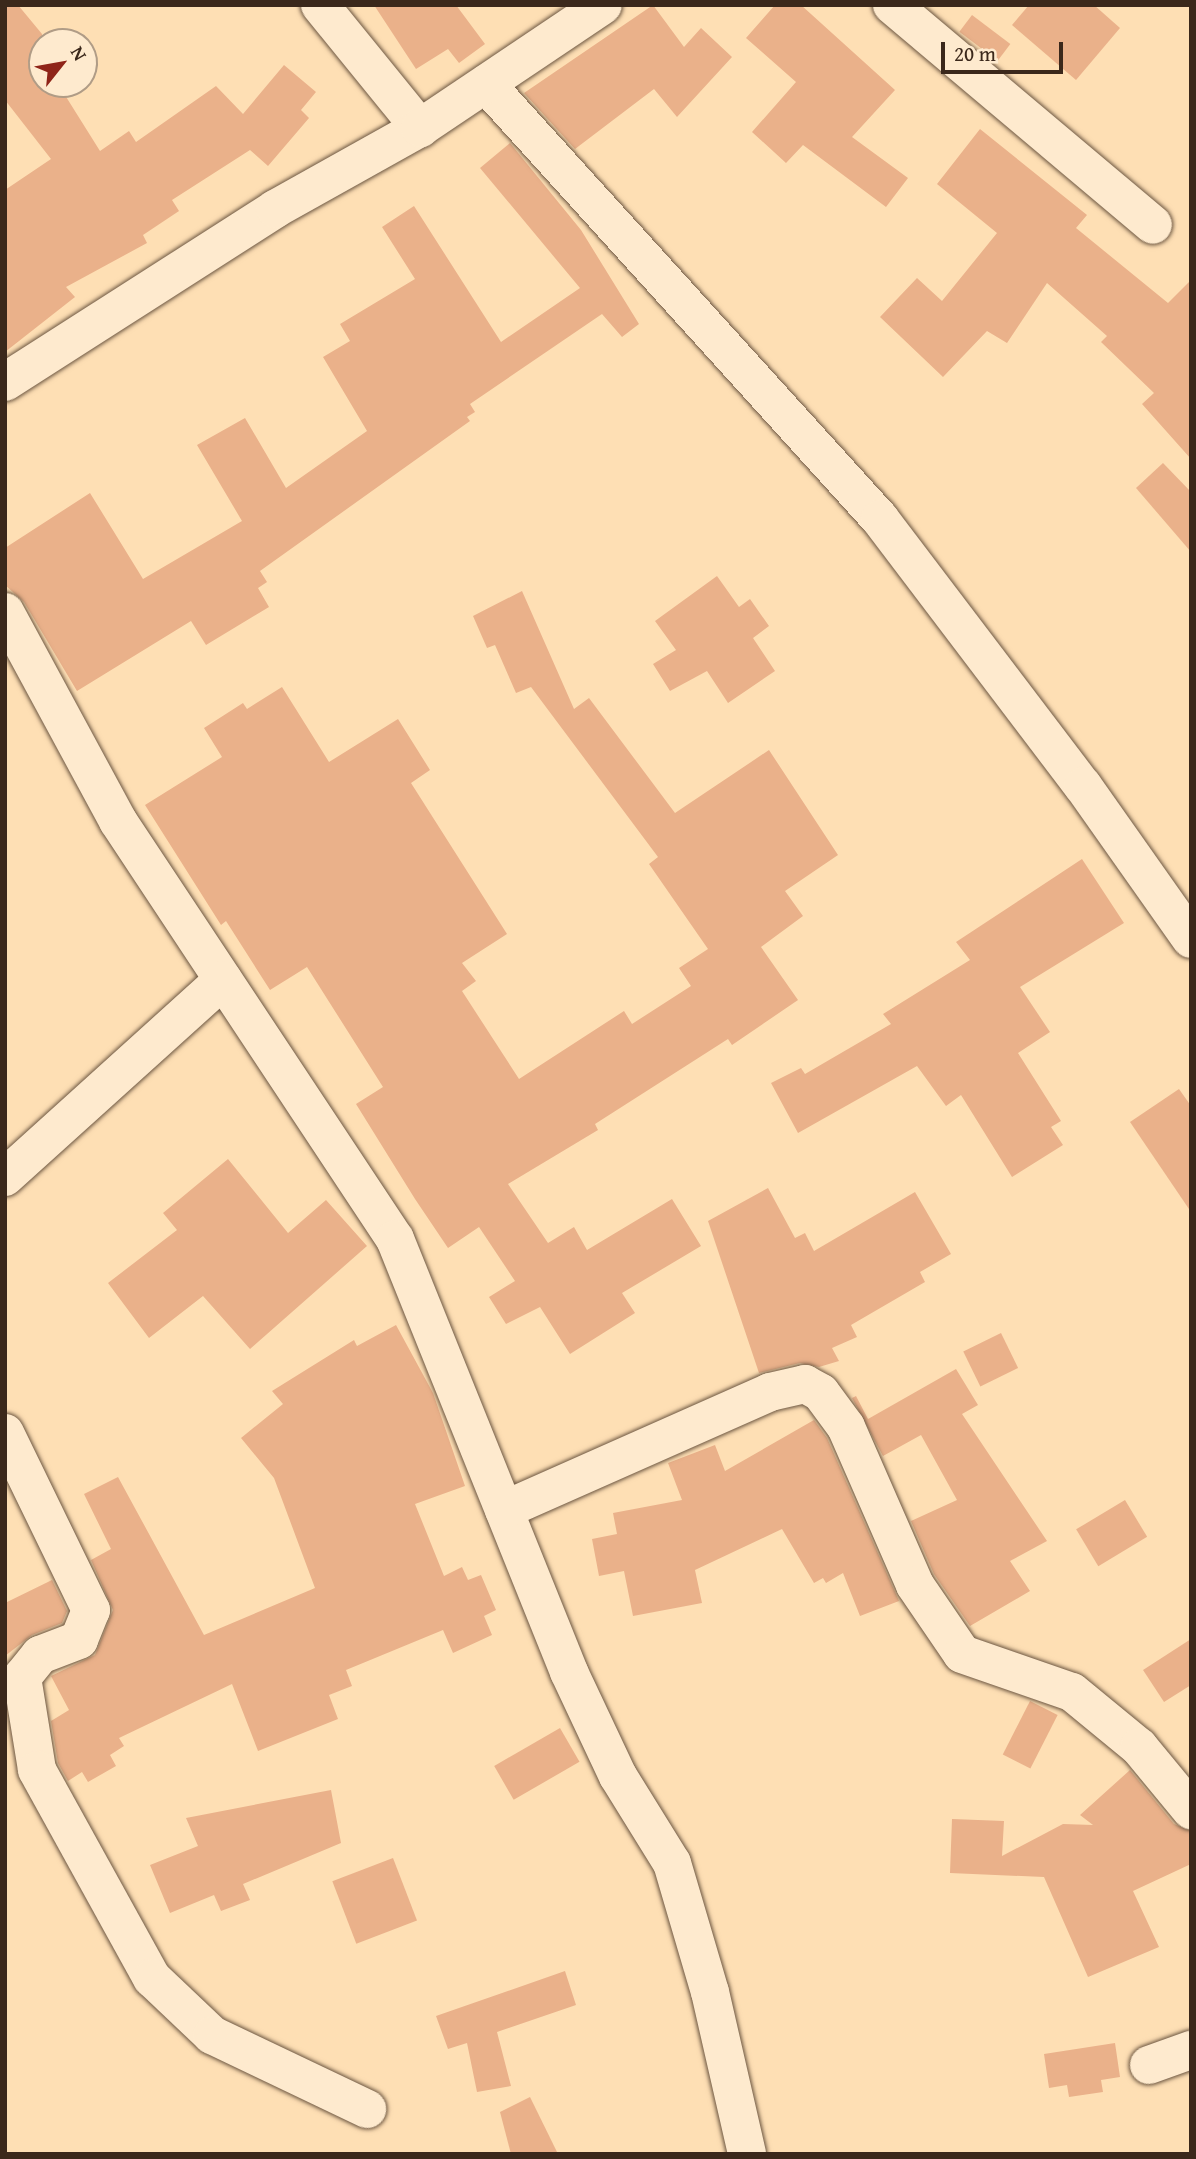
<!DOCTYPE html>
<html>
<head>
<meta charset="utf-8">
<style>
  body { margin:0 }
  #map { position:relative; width:1196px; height:2159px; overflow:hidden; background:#fedfb4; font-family:"Gentium Book Plus",serif }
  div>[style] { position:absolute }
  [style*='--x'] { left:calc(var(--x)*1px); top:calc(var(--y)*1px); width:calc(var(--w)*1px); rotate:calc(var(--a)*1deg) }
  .building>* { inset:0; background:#eab18a; transform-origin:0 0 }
  .roads { filter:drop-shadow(0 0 2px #6c5641) drop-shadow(0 0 2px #6c5641) }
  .minor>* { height:38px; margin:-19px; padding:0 19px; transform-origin:19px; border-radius:19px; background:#feeace }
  span { translate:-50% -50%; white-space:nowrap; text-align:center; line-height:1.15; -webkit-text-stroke:5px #feeace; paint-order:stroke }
  .frame { position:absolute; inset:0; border:7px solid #3b281b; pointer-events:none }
  .north { position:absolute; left:28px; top:28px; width:70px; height:70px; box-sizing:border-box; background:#feeace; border:2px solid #b09c86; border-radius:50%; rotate:59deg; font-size:19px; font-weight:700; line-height:28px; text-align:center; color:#3b281b }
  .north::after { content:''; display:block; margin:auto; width:24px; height:32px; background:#8f2418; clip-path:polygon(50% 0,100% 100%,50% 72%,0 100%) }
  .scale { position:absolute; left:941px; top:42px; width:122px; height:32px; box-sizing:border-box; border:4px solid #3b281b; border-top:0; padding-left:9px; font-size:21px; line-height:24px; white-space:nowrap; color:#3b281b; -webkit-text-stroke:5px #feeace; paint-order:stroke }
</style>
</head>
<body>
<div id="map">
  <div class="building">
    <i style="clip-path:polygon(5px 5px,18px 5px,42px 34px,42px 84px,58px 84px,100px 151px,129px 131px,136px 142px,216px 86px,243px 114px,284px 65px,316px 92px,301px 110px,309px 118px,268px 166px,250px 150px,172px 200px,179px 211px,143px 235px,147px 243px,66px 287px,75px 297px,5px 352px,5px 190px,51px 159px,5px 100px)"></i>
    <i style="clip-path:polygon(374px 5px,456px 5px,485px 44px,459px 63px,448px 49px,416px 69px)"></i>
    <i style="clip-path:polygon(653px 5px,684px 47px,701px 28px,732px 57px,677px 117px,654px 89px,575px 149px,524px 93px)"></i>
    <i style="clip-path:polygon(775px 5px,801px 5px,895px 90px,852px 137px,908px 178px,886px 207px,803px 145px,786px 163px,752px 132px,796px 82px,746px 38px)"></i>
    <i style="clip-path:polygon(1029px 5px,1094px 5px,1120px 28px,1076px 80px,1012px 25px)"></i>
    <i style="left:972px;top:15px;width:48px;height:21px;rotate:37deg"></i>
    <i style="clip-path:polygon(980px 129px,1087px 215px,1076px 228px,1168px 303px,1191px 280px,1191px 459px,1142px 404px,1154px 393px,1101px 342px,1107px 336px,1047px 283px,1007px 343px,987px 331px,943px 377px,880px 317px,917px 278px,942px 301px,997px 233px,937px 184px)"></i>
    <i style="clip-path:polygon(510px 143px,581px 230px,639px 324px,622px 337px,602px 314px,470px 404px,475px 412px,467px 417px,470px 421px,260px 571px,267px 582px,258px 588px,269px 607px,206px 645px,191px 621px,77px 691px,24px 602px,5px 585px,5px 548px,90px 493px,143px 579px,242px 521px,197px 445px,245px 418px,286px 488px,367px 431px,323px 357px,350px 341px,340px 324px,415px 279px,382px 227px,414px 206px,501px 342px,580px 288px,480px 168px)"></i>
    <i style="clip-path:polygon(1163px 463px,1191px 492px,1191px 552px,1136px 488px)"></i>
    <i style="clip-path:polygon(717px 576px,739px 607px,750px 599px,769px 626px,753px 638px,775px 671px,728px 703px,707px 671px,670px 691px,653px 664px,676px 650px,655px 621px)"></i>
    <i style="clip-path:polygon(522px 591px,574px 709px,589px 698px,675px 813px,769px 750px,838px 855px,785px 891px,803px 916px,761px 947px,798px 1000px,732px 1045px,728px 1039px,595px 1124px,598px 1130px,508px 1184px,548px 1243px,574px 1227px,587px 1250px,672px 1199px,701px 1246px,622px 1293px,635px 1313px,570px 1354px,540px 1307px,506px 1324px,489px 1297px,515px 1281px,479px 1227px,448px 1248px,415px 1199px,356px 1104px,383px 1087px,307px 967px,270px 990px,226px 921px,221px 925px,145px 805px,222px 757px,204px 728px,243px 703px,247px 709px,282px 687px,329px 762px,398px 719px,430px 770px,411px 783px,507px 934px,462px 963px,476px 981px,462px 991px,519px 1079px,624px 1011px,632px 1024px,691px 986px,679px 968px,708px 949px,649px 864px,658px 857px,531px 687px,516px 693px,495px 645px,487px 648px,473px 616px)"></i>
    <i style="clip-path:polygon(1082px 859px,1124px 923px,1020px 987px,1050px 1032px,1018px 1053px,1061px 1121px,1051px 1127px,1063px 1145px,1012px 1177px,961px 1095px,946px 1106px,917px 1066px,798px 1133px,771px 1083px,801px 1068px,805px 1074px,891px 1024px,883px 1014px,970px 960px,956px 942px)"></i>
    <i style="clip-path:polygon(1179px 1089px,1191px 1106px,1191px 1212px,1130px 1122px)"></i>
    <i style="clip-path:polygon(228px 1159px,288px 1233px,326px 1200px,367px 1246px,250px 1349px,203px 1296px,149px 1338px,108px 1283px,177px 1230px,163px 1213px)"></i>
    <i style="clip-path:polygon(768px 1188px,795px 1238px,805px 1233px,814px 1251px,915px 1192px,951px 1254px,920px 1272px,925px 1282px,851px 1325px,857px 1337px,832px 1348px,839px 1361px,819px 1367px,800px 1363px,759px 1373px,708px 1221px)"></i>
    <i style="clip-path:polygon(396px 1325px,433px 1393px,465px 1486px,415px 1504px,444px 1576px,462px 1567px,468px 1580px,481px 1575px,496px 1610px,484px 1616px,492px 1635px,453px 1653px,443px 1630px,346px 1670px,352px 1686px,329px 1695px,338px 1719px,258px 1751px,232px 1684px,119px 1738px,124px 1746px,110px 1755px,116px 1766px,88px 1782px,82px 1772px,68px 1781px,58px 1763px,51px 1721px,69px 1710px,51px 1676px,95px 1655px,113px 1610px,91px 1560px,111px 1549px,84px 1494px,118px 1477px,204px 1635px,315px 1588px,274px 1478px,241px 1438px,283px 1404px,272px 1391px,354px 1340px,357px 1346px)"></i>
    <i style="left:1001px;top:1333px;width:39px;height:42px;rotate:64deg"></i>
    <i style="clip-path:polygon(956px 1369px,978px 1405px,962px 1414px,1047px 1541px,1010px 1561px,1030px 1591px,970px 1626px,934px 1574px,911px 1521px,957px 1500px,921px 1435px,883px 1456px,852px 1398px,856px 1396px,868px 1419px)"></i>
    <i style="clip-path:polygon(814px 1420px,827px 1438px,899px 1601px,860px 1616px,843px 1573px,826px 1583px,823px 1578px,814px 1583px,782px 1529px,695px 1570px,702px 1603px,633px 1616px,624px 1571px,599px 1576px,592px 1539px,617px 1534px,613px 1513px,682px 1500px,668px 1463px,715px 1445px,725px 1471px)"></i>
    <i style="left:1125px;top:1500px;width:43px;height:57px;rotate:59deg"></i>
    <i style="clip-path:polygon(52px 1580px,67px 1611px,62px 1623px,32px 1635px,5px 1656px,5px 1603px)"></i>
    <i style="clip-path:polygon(1191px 1639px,1191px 1685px,1164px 1702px,1143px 1670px)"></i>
    <i style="left:1030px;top:1701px;width:31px;height:60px;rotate:27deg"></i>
    <i style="left:560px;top:1728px;width:39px;height:76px;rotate:60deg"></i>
    <i style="clip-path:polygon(1130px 1770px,1174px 1824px,1191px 1831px,1191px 1864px,1133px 1891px,1159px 1947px,1088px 1977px,1044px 1877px,950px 1873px,952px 1819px,1004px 1821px,1002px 1856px,1063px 1824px,1093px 1825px,1080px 1815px)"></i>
    <i style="clip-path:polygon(331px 1790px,341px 1843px,243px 1884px,250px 1900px,221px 1911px,214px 1895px,170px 1913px,150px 1865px,198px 1846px,186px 1818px)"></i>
    <i style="left:393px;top:1858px;width:67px;height:65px;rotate:69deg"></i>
    <i style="clip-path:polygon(565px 1971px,576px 2005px,497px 2032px,511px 2086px,477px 2092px,467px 2043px,448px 2049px,436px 2016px)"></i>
    <i style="clip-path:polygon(1115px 2043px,1120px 2077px,1101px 2080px,1103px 2092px,1069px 2097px,1067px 2085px,1049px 2088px,1044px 2054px)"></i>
    <i style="clip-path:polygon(530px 2097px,558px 2154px,511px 2154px,500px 2112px)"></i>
  </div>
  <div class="roads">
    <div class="minor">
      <i style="--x:320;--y:5;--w:159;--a:50.9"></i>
      <i style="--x:892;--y:5;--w:341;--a:40.1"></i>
      <i style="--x:486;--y:84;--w:587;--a:47.83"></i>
      <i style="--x:880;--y:519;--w:335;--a:52.8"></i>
      <i style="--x:1083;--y:786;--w:187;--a:54.8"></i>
      <i style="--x:5;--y:382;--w:321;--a:-32.6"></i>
      <i style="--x:275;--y:209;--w:166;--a:-29.2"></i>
      <i style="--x:420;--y:128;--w:220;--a:-33.9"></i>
      <i style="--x:5;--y:612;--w:238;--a:61.6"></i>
      <i style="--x:118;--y:821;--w:501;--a:56.47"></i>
      <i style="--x:395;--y:1239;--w:467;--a:68.1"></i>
      <i style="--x:569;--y:1672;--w:115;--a:64.8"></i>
      <i style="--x:618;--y:1776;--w:102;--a:58.2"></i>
      <i style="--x:672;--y:1863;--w:134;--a:73.6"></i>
      <i style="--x:710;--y:1992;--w:166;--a:77.1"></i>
      <i style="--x:5;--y:1177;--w:294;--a:-42.1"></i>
      <i style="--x:5;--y:1433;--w:197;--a:64.1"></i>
      <i style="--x:91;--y:1610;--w:32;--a:112"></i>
      <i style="--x:79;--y:1640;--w:42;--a:159"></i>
      <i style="--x:40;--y:1655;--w:28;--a:129"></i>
      <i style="--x:22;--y:1677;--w:94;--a:80.8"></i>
      <i style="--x:37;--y:1770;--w:238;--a:61.1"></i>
      <i style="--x:152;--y:1978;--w:83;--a:43.5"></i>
      <i style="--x:212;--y:2035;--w:172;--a:25.5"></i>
      <i style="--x:504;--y:1510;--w:291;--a:-23.9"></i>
      <i style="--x:770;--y:1392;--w:36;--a:-13"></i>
      <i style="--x:805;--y:1384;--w:18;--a:29"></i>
      <i style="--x:821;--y:1393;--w:42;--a:53.7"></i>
      <i style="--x:846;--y:1427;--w:172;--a:66.4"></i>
      <i style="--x:915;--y:1585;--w:83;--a:55.7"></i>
      <i style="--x:962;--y:1654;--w:116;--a:19.1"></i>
      <i style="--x:1072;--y:1692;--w:87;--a:39.4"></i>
      <i style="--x:1139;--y:1747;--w:82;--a:50.5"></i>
      <i style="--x:1149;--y:2065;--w:45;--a:-19.7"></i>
    </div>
  </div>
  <div class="frame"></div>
  <div class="north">N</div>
  <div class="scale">20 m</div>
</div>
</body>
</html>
